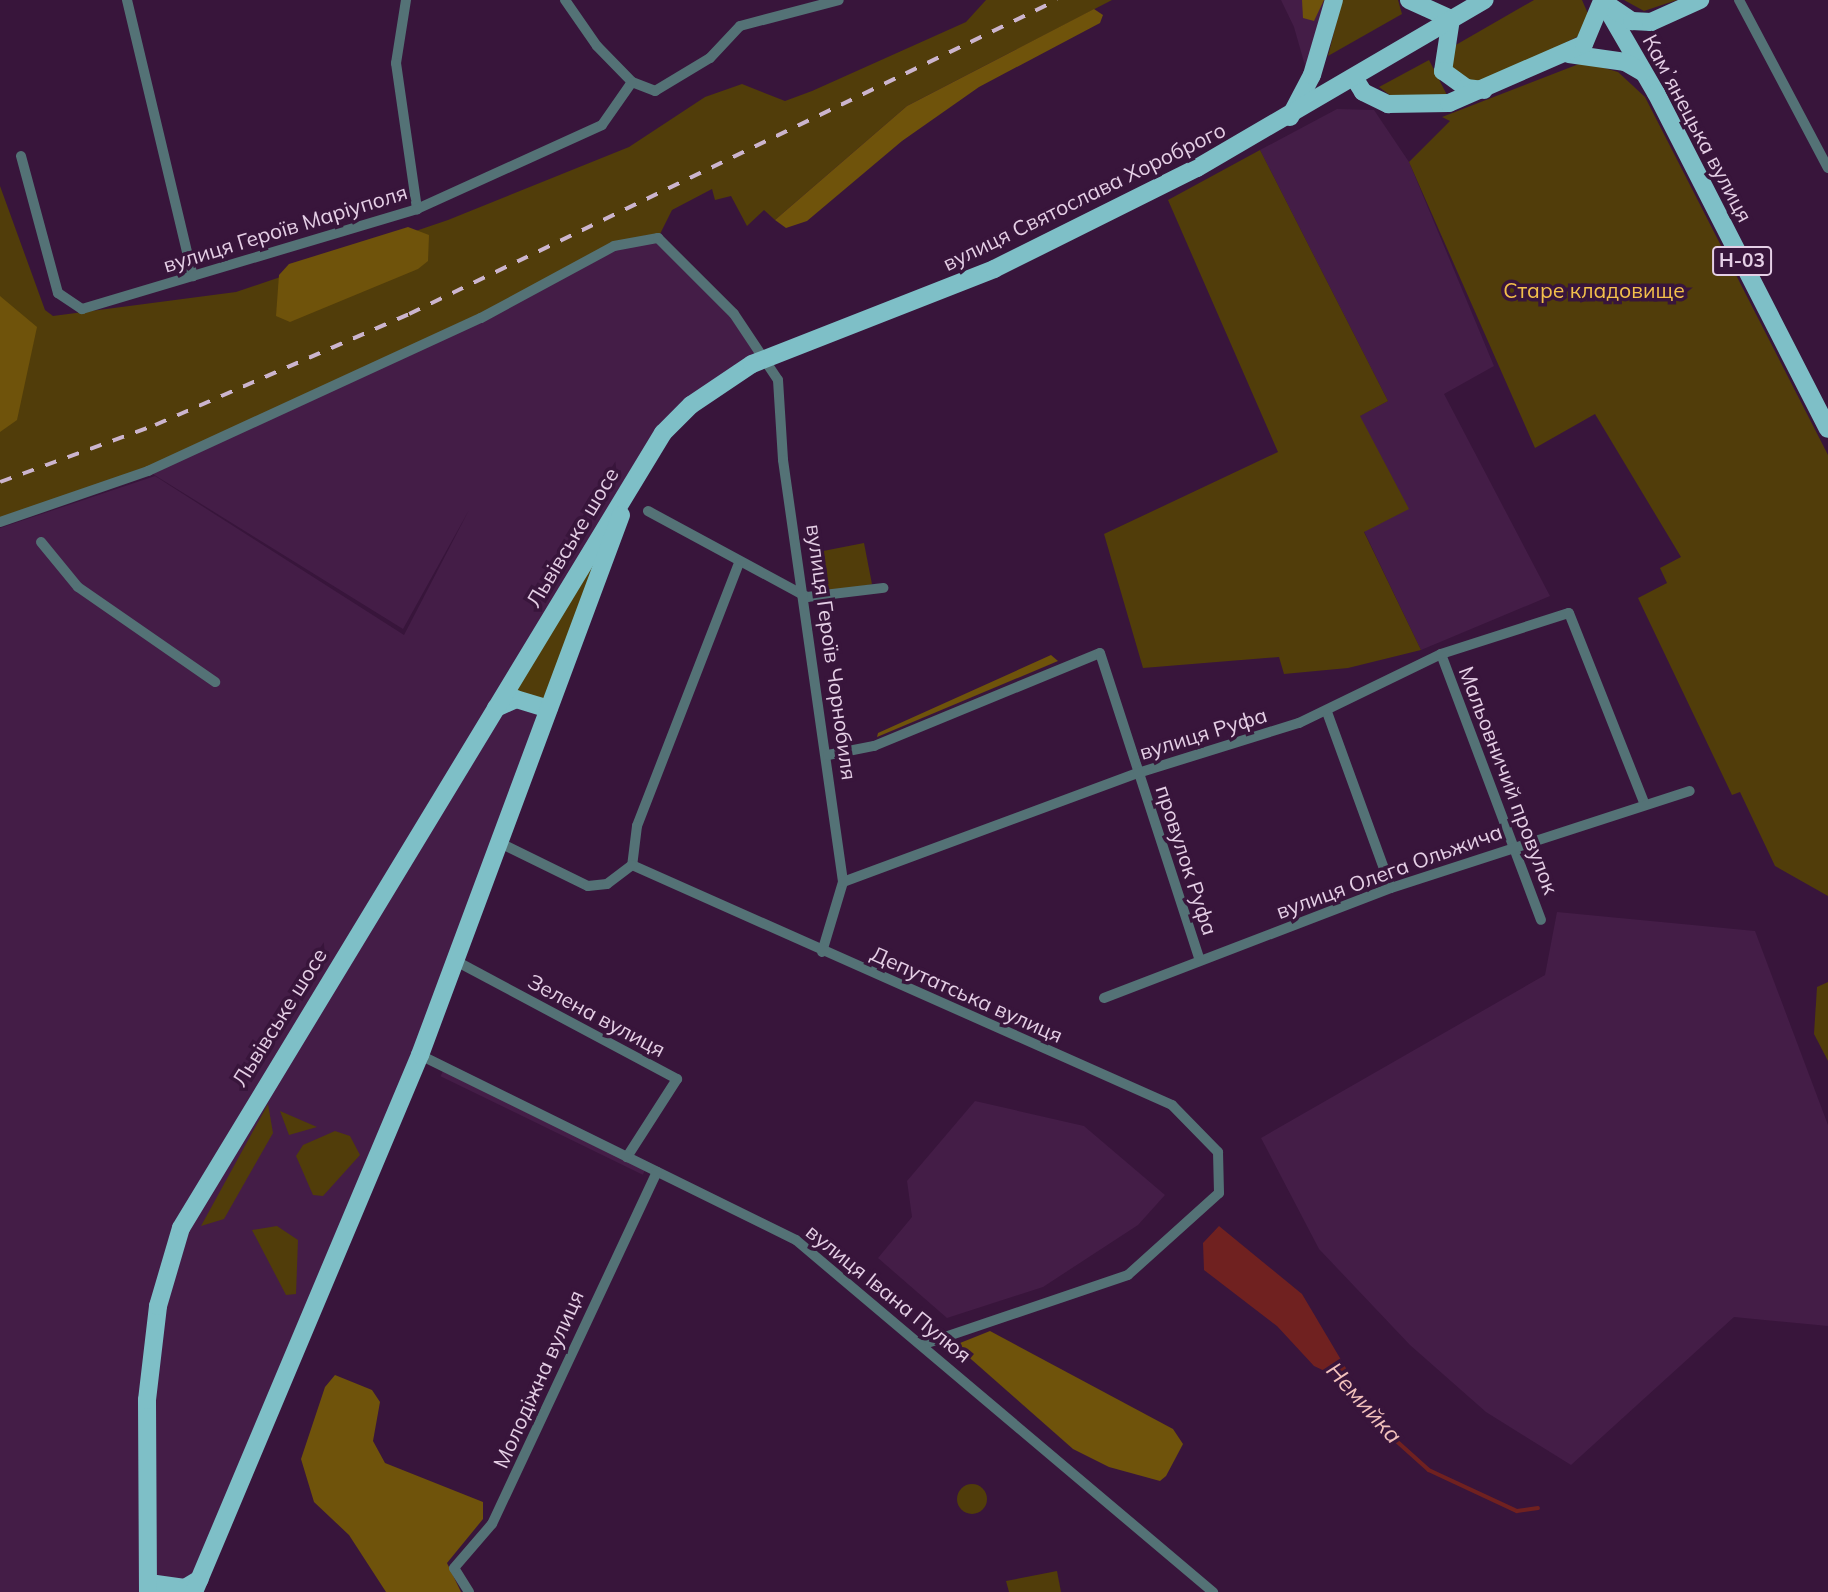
<!DOCTYPE html>
<html>
<head>
<meta charset="utf-8">
<style>
  body { margin:0 }
  #map { position:relative; width:1828px; height:1592px; overflow:hidden; background:#38153b; font-family:Mulish,sans-serif }
  div>[style] { position:absolute }
  [style*='--x'] { left:calc(var(--x)*1px); top:calc(var(--y)*1px); width:calc(var(--w)*1px); rotate:calc(var(--a)*1deg) }
  .built>* { inset:0; background:#441d47; transform-origin:0 0 }
  .green>* { inset:0; background:#513d0a; transform-origin:0 0 }
  .round { border-radius:50% }
  .forest>* { inset:0; background:#6f530b }
  .water>* { inset:0; background:#702120 }
  .stream>* { height:3.5px; margin:-1.75px; padding:0 1.75px; transform-origin:1.75px; border-radius:1.75px; background:#702120 }
  .minor>* { height:10px; margin:-5px; padding:0 5px; transform-origin:5px; border-radius:5px; background:#547276 }
  .primary>* { height:18px; margin:-9px; padding:0 9px; transform-origin:9px; border-radius:9px; background:#7ebfc7 }
  .rail>* { height:3.5px; margin-top:-1.75px; transform-origin:0; background:repeating-linear-gradient(90deg,#ccb5ce 0 12px,transparent 0 24px) }
  span { translate:-50% -50%; white-space:nowrap; text-align:center; line-height:1.15; -webkit-text-stroke:7px #38153b; paint-order:stroke }
  .shield-label span { padding:2px 5px; background:#38153b; border:2px solid; border-radius:5px; -webkit-text-stroke-width:0 }
  .shield-label { font-size:19px; color:#e5cfe6; font-weight:700 }
  .street-label { font-size:21px; color:#e5cfe6 }
  .park-label { font-size:21px; color:#f3c04b }
  .water-label { font-size:23px; color:#f2c1bc; font-style:italic }
</style>
</head>
<body>
<div id="map">
  <div class="built">
    <i style="clip-path:polygon(1281px 0,1328px 0,1306px 69px,1294px 27px)"></i>
    <i style="clip-path:polygon(1337px 109px,1374px 110px,1409px 162px,1494px 366px,1444px 394px,1550px 596px,1421px 650px,1364px 531px,1359px 416px,1388px 401px,1260px 150px)"></i>
    <i style="clip-path:polygon(658px 238px,760px 350px,685px 399px,618px 496px,415px 1053px,188px 1592px,0 1592px,0 528px,155px 476px,404px 635px,469px 510px,403px 629px,148px 471px,614px 247px)"></i>
    <i style="clip-path:polygon(1557px 912px,1755px 931px,1828px 1125px,1828px 1326px,1734px 1317px,1571px 1465px,1486px 1412px,1410px 1345px,1319px 1249px,1261px 1138px,1545px 975px)"></i>
    <i style="left:444px;top:1069px;width:225px;height:8px;rotate:26deg"></i>
    <i style="clip-path:polygon(975px 1101px,1084px 1126px,1165px 1195px,1138px 1225px,1043px 1287px,947px 1318px,878px 1258px,912px 1217px,907px 1181px)"></i>
  </div>
  <div class="green">
    <i style="clip-path:polygon(986px 0,1112px 0,907px 106px,775px 220px,764px 210px,747px 226px,731px 196px,715px 200px,712px 189px,672px 210px,658px 238px,646px 235px,148px 471px,0 522px,0 186px,45px 310px,53px 316px,236px 292px,448px 220px,629px 147px,705px 97px,742px 84px,785px 101px,812px 91px,966px 22px)"></i>
    <i style="clip-path:polygon(1342px 0,1398px 0,1402px 14px,1328px 56px)"></i>
    <i style="clip-path:polygon(1534px 0,1582px 0,1589px 16px,1579px 36px,1489px 80px,1472px 83px,1450px 69px,1454px 46px)"></i>
    <i style="clip-path:polygon(1624px 0,1677px 0,1644px 11px)"></i>
    <i style="clip-path:polygon(1429px 60px,1448px 97px,1391px 96px,1379px 87px)"></i>
    <i style="clip-path:polygon(1584px 62px,1618px 72px,1645px 97px,1828px 455px,1828px 896px,1775px 866px,1740px 792px,1732px 795px,1638px 598px,1667px 583px,1660px 568px,1681px 557px,1595px 414px,1535px 448px,1409px 162px,1450px 121px,1442px 117px)"></i>
    <i style="clip-path:polygon(1260px 150px,1388px 401px,1360px 416px,1409px 509px,1364px 532px,1421px 650px,1348px 668px,1284px 674px,1279px 657px,1143px 668px,1104px 534px,1278px 452px,1168px 200px)"></i>
    <i style="clip-path:polygon(637px 471px,548px 709px,507px 702px)"></i>
    <i style="left:864px;top:543px;width:42px;height:56px;rotate:79deg"></i>
    <i style="clip-path:polygon(1828px 982px,1828px 1061px,1814px 1034px,1817px 987px)"></i>
    <i style="clip-path:polygon(268px 1104px,273px 1133px,224px 1219px,201px 1226px)"></i>
    <i style="clip-path:polygon(280px 1111px,317px 1127px,289px 1135px)"></i>
    <i style="clip-path:polygon(335px 1131px,350px 1136px,360px 1155px,323px 1196px,313px 1195px,296px 1156px,303px 1145px)"></i>
    <i style="clip-path:polygon(277px 1226px,298px 1240px,296px 1294px,286px 1295px,252px 1230px)"></i>
    <i class="round" style="left:957px;top:1484px;width:30px;height:30px"></i>
    <i style="clip-path:polygon(1057px 1571px,1061px 1592px,1009px 1592px,1006px 1581px)"></i>
  </div>
  <div class="forest">
    <i style="clip-path:polygon(1302px 0,1324px 0,1314px 21px,1303px 18px)"></i>
    <i style="clip-path:polygon(1094px 9px,1103px 15px,1100px 23px,979px 87px,902px 141px,807px 221px,786px 228px,775px 220px,907px 106px)"></i>
    <i style="clip-path:polygon(408px 227px,429px 235px,428px 261px,418px 269px,290px 322px,276px 316px,279px 275px,289px 264px)"></i>
    <i style="clip-path:polygon(0 296px,37px 327px,17px 420px,0 432px)"></i>
    <i style="clip-path:polygon(1051px 655px,1058px 661px,877px 737px,878px 733px)"></i>
    <i style="clip-path:polygon(990px 1331px,1173px 1429px,1183px 1444px,1166px 1476px,1160px 1481px,1109px 1467px,1073px 1449px,955px 1345px)"></i>
    <i style="clip-path:polygon(335px 1375px,372px 1390px,380px 1402px,373px 1441px,385px 1463px,483px 1502px,483px 1519px,447px 1563px,461px 1592px,386px 1592px,349px 1535px,314px 1502px,301px 1459px,325px 1387px)"></i>
  </div>
  <div class="water">
    <i style="clip-path:polygon(1219px 1226px,1302px 1294px,1350px 1375px,1344px 1380px,1314px 1366px,1277px 1326px,1204px 1270px,1203px 1243px)"></i>
  </div>
  <div class="stream">
    <i style="--x:1342;--y:1377;--w:61;--a:52.4"></i>
    <i style="--x:1379;--y:1425;--w:67;--a:42"></i>
    <i style="--x:1429;--y:1470;--w:97;--a:25"></i>
    <i style="--x:1517;--y:1511;--w:21;--a:-8"></i>
  </div>
  <div class="minor">
    <i style="--x:127;--y:0;--w:284;--a:76.6"></i>
    <i style="--x:406;--y:0;--w:64;--a:99"></i>
    <i style="--x:396;--y:63;--w:148;--a:81.8"></i>
    <i style="--x:565;--y:0;--w:56;--a:55.2"></i>
    <i style="--x:597;--y:46;--w:50;--a:45.8"></i>
    <i style="--x:632;--y:82;--w:25;--a:21"></i>
    <i style="--x:655;--y:91;--w:64;--a:-31"></i>
    <i style="--x:710;--y:58;--w:44;--a:-46.8"></i>
    <i style="--x:740;--y:26;--w:102;--a:-14.7"></i>
    <i style="--x:1739;--y:0;--w:190;--a:62.1"></i>
    <i style="--x:21;--y:156;--w:142;--a:74.9"></i>
    <i style="--x:58;--y:293;--w:29;--a:34"></i>
    <i style="--x:82;--y:309;--w:350;--a:-16.6"></i>
    <i style="--x:417;--y:209;--w:203;--a:-24.4"></i>
    <i style="--x:602;--y:125;--w:52;--a:-55.1"></i>
    <i style="--x:648;--y:511;--w:181;--a:28.4"></i>
    <i style="--x:807;--y:597;--w:77;--a:-6.8"></i>
    <i style="--x:0;--y:522;--w:157;--a:-19"></i>
    <i style="--x:148;--y:471;--w:366;--a:-24.7"></i>
    <i style="--x:481;--y:318;--w:151;--a:-28.4"></i>
    <i style="--x:614;--y:246;--w:45;--a:-10.3"></i>
    <i style="--x:658;--y:238;--w:107;--a:45"></i>
    <i style="--x:734;--y:314;--w:79;--a:56.3"></i>
    <i style="--x:778;--y:380;--w:80;--a:86.4"></i>
    <i style="--x:783;--y:460;--w:426;--a:81.9"></i>
    <i style="--x:843;--y:882;--w:73;--a:106.7"></i>
    <i style="--x:41;--y:542;--w:58;--a:50.6"></i>
    <i style="--x:78;--y:587;--w:167;--a:34.7"></i>
    <i style="--x:739;--y:563;--w:282;--a:111.2"></i>
    <i style="--x:637;--y:826;--w:39;--a:97"></i>
    <i style="--x:632;--y:865;--w:591;--a:23.96"></i>
    <i style="--x:1172;--y:1105;--w:66;--a:45.6"></i>
    <i style="--x:1218;--y:1152;--w:41;--a:88.6"></i>
    <i style="--x:1219;--y:1193;--w:122;--a:138"></i>
    <i style="--x:1128;--y:1275;--w:215;--a:161.3"></i>
    <i style="--x:1441;--y:654;--w:284;--a:69.4"></i>
    <i style="--x:1327;--y:712;--w:187;--a:70"></i>
    <i style="--x:828;--y:755;--w:47;--a:-11.1"></i>
    <i style="--x:874;--y:746;--w:244;--a:-22.4"></i>
    <i style="--x:1100;--y:653;--w:323;--a:72"></i>
    <i style="--x:498;--y:842;--w:100;--a:26.1"></i>
    <i style="--x:588;--y:886;--w:19;--a:-6"></i>
    <i style="--x:607;--y:884;--w:31;--a:-37"></i>
    <i style="--x:843;--y:882;--w:314;--a:-20.3"></i>
    <i style="--x:1138;--y:773;--w:169;--a:-17.3"></i>
    <i style="--x:1299;--y:723;--w:158;--a:-25.9"></i>
    <i style="--x:1441;--y:654;--w:134;--a:-17.8"></i>
    <i style="--x:1569;--y:613;--w:206;--a:68.4"></i>
    <i style="--x:454;--y:960;--w:253;--a:28.1"></i>
    <i style="--x:677;--y:1079;--w:93;--a:122.7"></i>
    <i style="--x:1104;--y:998;--w:307;--a:-21"></i>
    <i style="--x:1391;--y:888;--w:314;--a:-18"></i>
    <i style="--x:420;--y:1055;--w:419;--a:26.2"></i>
    <i style="--x:796;--y:1240;--w:546;--a:40.17"></i>
    <i style="--x:469;--y:1592;--w:28;--a:-122"></i>
    <i style="--x:454;--y:1568;--w:58;--a:-49.2"></i>
    <i style="--x:492;--y:1524;--w:389;--a:-64.9"></i>
  </div>
  <div class="primary">
    <i style="--x:1409;--y:0;--w:46;--a:24.3"></i>
    <i style="--x:1602;--y:0;--w:108;--a:59.9"></i>
    <i style="--x:1656;--y:93;--w:377;--a:62.9"></i>
    <i style="--x:1608;--y:5;--w:29;--a:34"></i>
    <i style="--x:1632;--y:21;--w:19;--a:3"></i>
    <i style="--x:1651;--y:22;--w:54;--a:-24.2"></i>
    <i style="--x:1451;--y:19;--w:53;--a:98.7"></i>
    <i style="--x:1443;--y:71;--w:29;--a:36"></i>
    <i style="--x:1466;--y:88;--w:18;--a:6"></i>
    <i style="--x:1569;--y:54;--w:57;--a:8.1"></i>
    <i style="--x:1625;--y:62;--w:20;--a:30"></i>
    <i style="--x:1355;--y:79;--w:15;--a:58"></i>
    <i style="--x:1363;--y:92;--w:28;--a:26"></i>
    <i style="--x:1388;--y:104;--w:61;--a:-0.9"></i>
    <i style="--x:1449;--y:103;--w:147;--a:-23.6"></i>
    <i style="--x:1584;--y:44;--w:47;--a:-67.3"></i>
    <i style="--x:1290;--y:117;--w:47;--a:-62.4"></i>
    <i style="--x:1312;--y:75;--w:78;--a:-73.7"></i>
    <i style="--x:496;--y:708;--w:22;--a:-24"></i>
    <i style="--x:516;--y:699;--w:34;--a:17"></i>
    <i style="--x:149;--y:1583;--w:36;--a:8"></i>
    <i style="--x:185;--y:1588;--w:17;--a:-31"></i>
    <i style="--x:148;--y:1592;--w:192;--a:-90.3"></i>
    <i style="--x:147;--y:1400;--w:95;--a:-83.3"></i>
    <i style="--x:158;--y:1306;--w:81;--a:-73.6"></i>
    <i style="--x:181;--y:1228;--w:930;--a:-58.77"></i>
    <i style="--x:663;--y:433;--w:40;--a:-45"></i>
    <i style="--x:691;--y:405;--w:73;--a:-33.9"></i>
    <i style="--x:752;--y:364;--w:260;--a:-21.4"></i>
    <i style="--x:994;--y:269;--w:227;--a:-26.5"></i>
    <i style="--x:1197;--y:168;--w:333;--a:-30.3"></i>
    <i style="--x:194;--y:1592;--w:583;--a:-67.18"></i>
    <i style="--x:420;--y:1055;--w:576;--a:-69.58"></i>
  </div>
  <div class="rail">
    <i style="--x:0;--y:482;--w:165;--a:-20.2"></i>
    <i style="--x:155;--y:425;--w:277;--a:-23.6"></i>
    <i style="--x:409;--y:314;--w:720;--a:-25.85"></i>
  </div>
  <div class="shield-label">
    <span style="left:1742px;top:261px">Н-03</span>
  </div>
  <div class="street-label">
    <span style="left:1698px;top:128px;rotate:62deg">Камʼянецька вулиця</span>
    <span style="left:1084px;top:196px;rotate:-26deg">вулиця Святослава Хороброго</span>
    <span style="left:285px;top:228px;rotate:-17deg">вулиця Героїв Маріуполя</span>
    <span style="left:572px;top:537px;rotate:-59deg">Львівське шосе</span>
    <span style="left:832px;top:652px;rotate:82deg">вулиця Героїв Чорнобиля</span>
    <span style="left:1203px;top:733px;rotate:-17deg">вулиця Руфа</span>
    <span style="left:1509px;top:780px;rotate:69deg">Мальовничий провулок</span>
    <span style="left:1187px;top:860px;rotate:72deg">провулок Руфа</span>
    <span style="left:1389px;top:871px;rotate:-20deg">вулиця Олега Ольжича</span>
    <span style="left:967px;top:994px;rotate:24deg">Депутатська вулиця</span>
    <span style="left:597px;top:1015px;rotate:28deg">Зелена вулиця</span>
    <span style="left:279px;top:1017px;rotate:-58deg">Львівське шосе</span>
    <span style="left:889px;top:1293px;rotate:39deg">вулиця Івана Пулюя</span>
    <span style="left:538px;top:1379px;rotate:-66deg">Молодіжна вулиця</span>
  </div>
  <div class="park-label">
    <span style="left:1594px;top:290px">Старе кладовище</span>
  </div>
  <div class="water-label">
    <span style="left:1364px;top:1403px;rotate:48deg">Немийка</span>
  </div>
</div>
</body>
</html>
